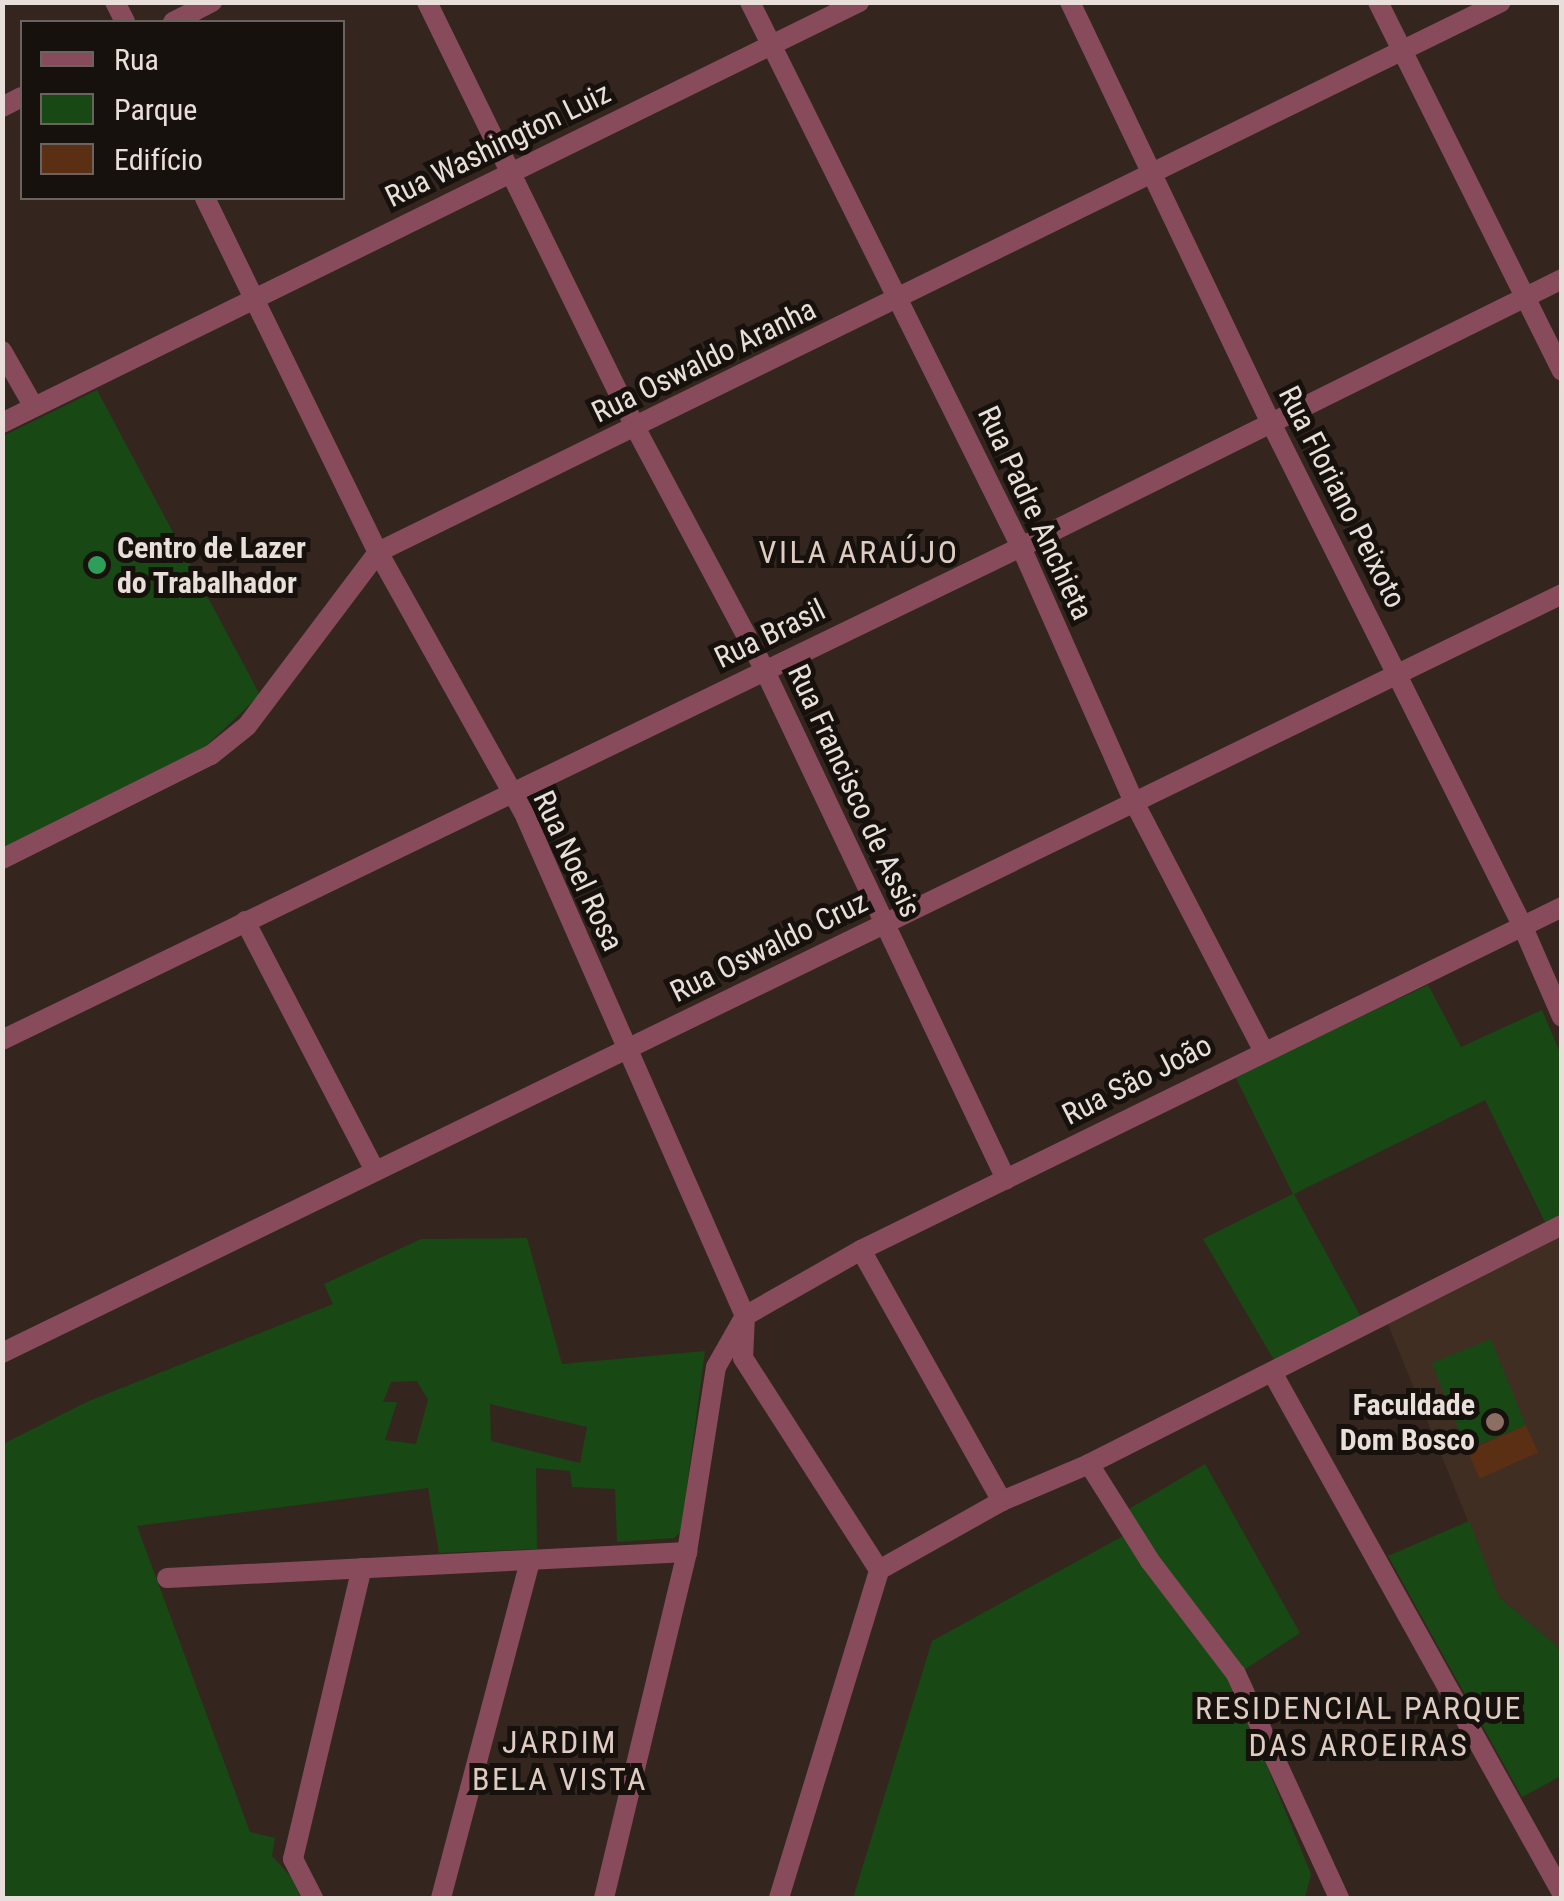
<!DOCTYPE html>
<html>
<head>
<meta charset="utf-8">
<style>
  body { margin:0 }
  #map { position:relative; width:1564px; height:1901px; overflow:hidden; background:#34261e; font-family:"Roboto Condensed",sans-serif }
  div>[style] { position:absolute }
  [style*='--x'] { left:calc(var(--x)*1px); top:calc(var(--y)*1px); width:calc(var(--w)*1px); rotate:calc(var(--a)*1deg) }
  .built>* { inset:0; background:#412e23 }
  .green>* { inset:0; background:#184814; transform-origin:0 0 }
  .building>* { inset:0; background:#5b2f13; transform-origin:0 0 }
  .minor>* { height:20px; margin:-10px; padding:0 10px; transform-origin:10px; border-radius:10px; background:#874b5b }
  .dots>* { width:28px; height:28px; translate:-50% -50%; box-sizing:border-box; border:5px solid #17110d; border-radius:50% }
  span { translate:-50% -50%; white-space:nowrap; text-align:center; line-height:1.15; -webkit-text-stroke:10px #17110d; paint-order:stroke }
  .street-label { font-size:30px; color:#e9dfda }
  .poi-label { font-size:30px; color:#e9dfda; font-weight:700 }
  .left { translate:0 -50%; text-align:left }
  .right { translate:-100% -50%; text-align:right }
  .neighbourhood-label { font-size:32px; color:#decbc1; letter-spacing:2.5px }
  .frame { position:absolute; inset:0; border:5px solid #e9dfda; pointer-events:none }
  .legend { position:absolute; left:20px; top:20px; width:325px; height:180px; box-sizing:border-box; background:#17110d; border:2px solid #6b635f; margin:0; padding:12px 18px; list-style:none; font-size:30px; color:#e9dfda }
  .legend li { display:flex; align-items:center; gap:20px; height:50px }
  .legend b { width:50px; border:2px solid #6b635f }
</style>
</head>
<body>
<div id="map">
  <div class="built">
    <i style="clip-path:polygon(1561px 1237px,1561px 1656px,1557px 1646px,1499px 1597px,1387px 1322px)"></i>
  </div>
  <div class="green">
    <i style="clip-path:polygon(97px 390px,260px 695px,205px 747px,3px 848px,3px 436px)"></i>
    <i style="clip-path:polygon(1428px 985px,1461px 1047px,1542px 1010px,1561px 1055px,1561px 1216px,1546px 1224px,1485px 1100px,1294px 1194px,1361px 1317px,1274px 1360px,1203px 1239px,1293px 1194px,1235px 1076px)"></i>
    <i style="clip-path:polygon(evenodd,527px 1238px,562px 1364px,705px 1351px,681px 1531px,674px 1538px,617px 1542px,615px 1489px,572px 1487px,570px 1471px,536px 1468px,537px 1549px,439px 1553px,428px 1488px,137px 1526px,250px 1832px,275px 1838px,272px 1856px,291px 1877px,301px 1898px,3px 1898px,3px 1444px,89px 1401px,333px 1304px,324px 1284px,421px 1239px,527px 1238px,417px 1381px,428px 1400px,416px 1444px,385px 1440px,397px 1402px,383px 1402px,391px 1382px,417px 1381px,527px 1238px,490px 1404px,587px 1427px,580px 1463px,491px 1441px,490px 1404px)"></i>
    <i style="left:1491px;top:1339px;width:93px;height:64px;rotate:68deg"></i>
    <i style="clip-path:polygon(1205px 1464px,1300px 1633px,1241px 1672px,1155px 1556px,1129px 1509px)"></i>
    <i style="clip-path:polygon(1469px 1521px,1499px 1597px,1557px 1646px,1561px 1656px,1561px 1776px,1522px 1797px,1388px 1556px)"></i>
    <i style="clip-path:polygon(1125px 1535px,1231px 1678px,1311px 1874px,1305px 1898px,853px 1898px,932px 1641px)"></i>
  </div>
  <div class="building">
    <i style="left:1526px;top:1425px;width:30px;height:64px;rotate:66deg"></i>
  </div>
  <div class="minor">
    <i style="--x:115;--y:2;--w:22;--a:63"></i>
    <i style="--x:427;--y:2;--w:473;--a:63.9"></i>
    <i style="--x:635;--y:427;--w:274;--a:61.9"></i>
    <i style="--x:764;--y:669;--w:565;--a:64.62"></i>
    <i style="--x:750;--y:2;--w:609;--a:63.56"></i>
    <i style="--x:1021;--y:547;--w:279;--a:66.1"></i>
    <i style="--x:1134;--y:802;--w:280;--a:62.5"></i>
    <i style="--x:1070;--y:2;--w:464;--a:64.5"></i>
    <i style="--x:1270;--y:421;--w:563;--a:63.43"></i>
    <i style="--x:1522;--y:925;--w:100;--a:66.5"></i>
    <i style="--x:1378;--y:2;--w:412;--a:63.5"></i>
    <i style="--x:173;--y:22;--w:44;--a:-27.1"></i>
    <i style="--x:2;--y:107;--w:22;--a:-27"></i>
    <i style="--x:205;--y:198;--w:394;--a:64"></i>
    <i style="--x:378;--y:552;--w:297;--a:60.8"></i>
    <i style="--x:523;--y:811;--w:552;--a:66.27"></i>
    <i style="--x:745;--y:1316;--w:42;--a:92.7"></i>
    <i style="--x:743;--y:1358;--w:252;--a:57.3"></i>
    <i style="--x:2;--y:351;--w:64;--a:60.3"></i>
    <i style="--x:2;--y:423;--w:955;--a:-26.16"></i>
    <i style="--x:2;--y:859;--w:233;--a:-26.5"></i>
    <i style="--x:211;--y:755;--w:46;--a:-38.9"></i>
    <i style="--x:247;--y:726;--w:218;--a:-53"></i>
    <i style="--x:378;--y:552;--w:1250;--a:-26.09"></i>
    <i style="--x:245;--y:921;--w:282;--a:62.5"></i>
    <i style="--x:2;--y:1040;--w:1132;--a:-25.82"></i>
    <i style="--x:1021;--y:547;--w:604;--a:-26.35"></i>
    <i style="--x:861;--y:1250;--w:288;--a:60.7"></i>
    <i style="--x:2;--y:1353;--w:1735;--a:-25.94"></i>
    <i style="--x:1272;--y:1372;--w:596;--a:60.9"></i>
    <i style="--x:1089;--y:1464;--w:115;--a:57.8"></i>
    <i style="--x:1150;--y:1561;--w:142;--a:52.7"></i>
    <i style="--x:1236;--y:1674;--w:247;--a:65.3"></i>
    <i style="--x:879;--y:1570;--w:141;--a:-29.3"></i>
    <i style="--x:1002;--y:1501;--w:95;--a:-23"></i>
    <i style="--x:1089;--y:1464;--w:530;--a:-26.81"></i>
    <i style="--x:167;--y:1578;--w:521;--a:-2.86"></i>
    <i style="--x:313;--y:1898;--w:44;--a:-117.1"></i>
    <i style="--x:293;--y:1859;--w:299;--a:-76.7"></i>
    <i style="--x:441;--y:1898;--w:349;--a:-75.2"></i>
    <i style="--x:604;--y:1898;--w:356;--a:-76.5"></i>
    <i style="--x:687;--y:1552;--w:187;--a:-81.1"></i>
    <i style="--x:716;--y:1367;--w:59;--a:-60.4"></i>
    <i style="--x:745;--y:1316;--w:133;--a:-29.6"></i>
    <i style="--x:861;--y:1250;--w:780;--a:-26.07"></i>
    <i style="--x:779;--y:1898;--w:343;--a:-73"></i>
  </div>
  <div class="dots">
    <i style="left:97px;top:565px;background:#2e9e5b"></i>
    <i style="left:1495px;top:1422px;background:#8d6e63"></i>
  </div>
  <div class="street-label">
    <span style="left:498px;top:145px;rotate:-26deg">Rua Washington Luiz</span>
    <span style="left:704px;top:361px;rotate:-26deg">Rua Oswaldo Aranha</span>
    <span style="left:1342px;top:497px;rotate:63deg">Rua Floriano Peixoto</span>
    <span style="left:1035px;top:513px;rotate:65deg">Rua Padre Anchieta</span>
    <span style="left:770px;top:634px;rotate:-26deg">Rua Brasil</span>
    <span style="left:854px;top:791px;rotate:65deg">Rua Francisco de Assis</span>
    <span style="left:578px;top:871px;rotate:65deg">Rua Noel Rosa</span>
    <span style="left:769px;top:947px;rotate:-26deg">Rua Oswaldo Cruz</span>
    <span style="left:1137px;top:1080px;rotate:-27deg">Rua São João</span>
  </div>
  <div class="poi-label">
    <span class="left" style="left:117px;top:565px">Centro de Lazer<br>do Trabalhador</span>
    <span class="right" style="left:1475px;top:1422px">Faculdade<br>Dom Bosco</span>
  </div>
  <div class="neighbourhood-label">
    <span style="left:859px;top:552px">VILA ARAÚJO</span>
    <span style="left:1359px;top:1727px">RESIDENCIAL PARQUE<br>DAS AROEIRAS</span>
    <span style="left:560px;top:1761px">JARDIM<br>BELA VISTA</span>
  </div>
  <div class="frame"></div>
  <ul class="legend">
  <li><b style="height:12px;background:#874b5b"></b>Rua</li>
  <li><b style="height:28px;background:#184814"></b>Parque</li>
  <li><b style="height:28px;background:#5b2f13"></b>Edifício</li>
  </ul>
</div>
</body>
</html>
